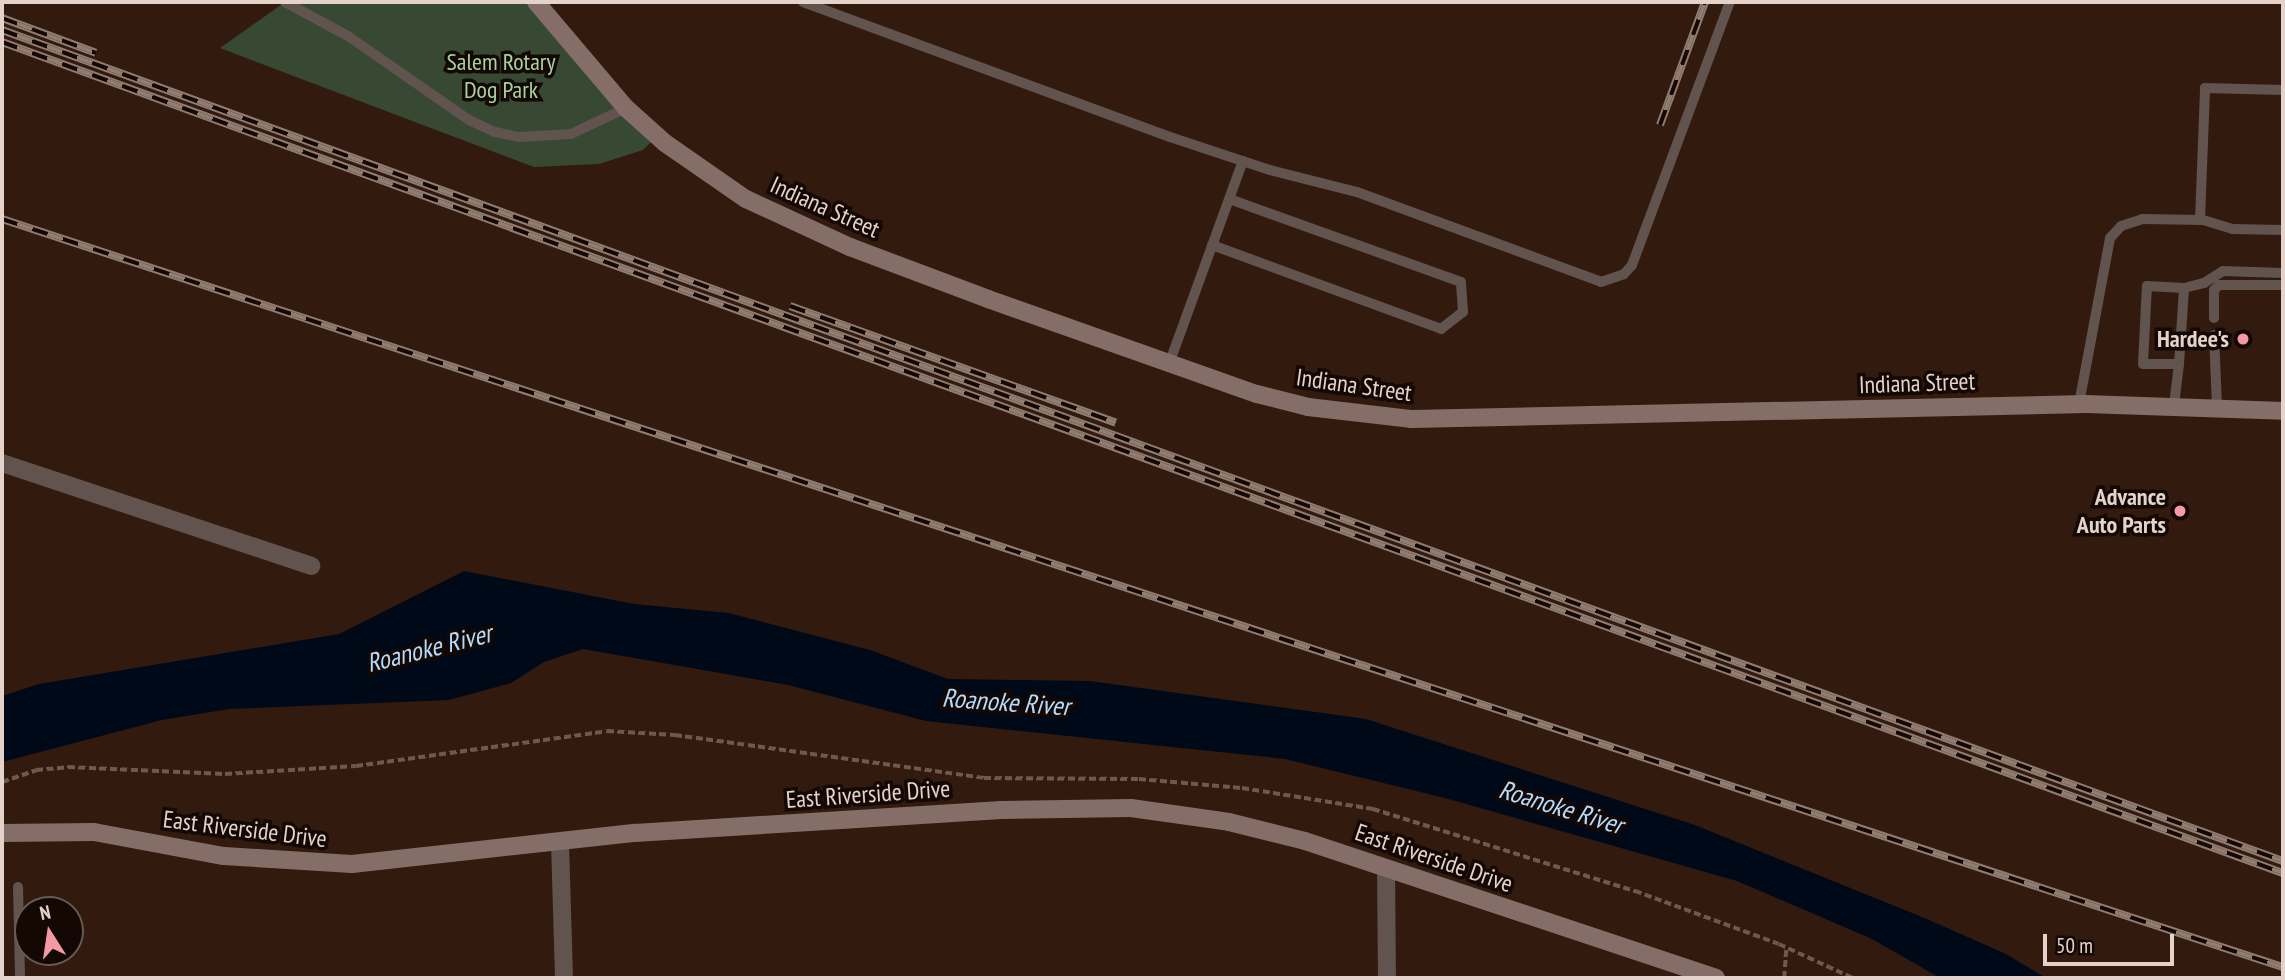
<!DOCTYPE html>
<html>
<head>
<meta charset="utf-8">
<style>
  body { margin:0 }
  #map { position:relative; width:2285px; height:980px; overflow:hidden; background:#331a0e; font-family:"PT Sans Narrow",sans-serif }
  div>[style] { position:absolute }
  [style*='--x'] { left:calc(var(--x)*1px); top:calc(var(--y)*1px); width:calc(var(--w)*1px); rotate:calc(var(--a)*1deg) }
  .green>* { inset:0; background:#374833 }
  .water>* { inset:0; background:#000918 }
  .path>* { height:3.5px; margin-top:-1.75px; transform-origin:0; background:repeating-linear-gradient(90deg,#6f584e 0 7px,transparent 0 10.5px) }
  .lane>* { height:10px; margin:-5px; padding:0 5px; transform-origin:5px; border-radius:5px; background:#61534e }
  .street>* { height:18px; margin:-9px; padding:0 9px; transform-origin:9px; border-radius:9px; background:#61534e }
  .secondary>* { height:18px; margin:-9px; padding:0 9px; transform-origin:9px; border-radius:9px; background:#856e67 }
  .rail>* { height:8px; margin-top:-4px; transform-origin:0; background:repeating-linear-gradient(90deg,#130804 0 16px,#917c72 0 32px); box-sizing:border-box; border-block:2px solid #917c72 }
  .dots>* { width:19px; height:19px; translate:-50% -50%; box-sizing:border-box; border:4px solid #130804; border-radius:50% }
  span { translate:-50% -50%; white-space:nowrap; text-align:center; line-height:1.15; -webkit-text-stroke:7px #130804; paint-order:stroke }
  .park-label { font-size:24px; color:#aad29e }
  .street-label { font-size:24px; color:#e5d3cb }
  .poi-label { font-size:24px; color:#e5d3cb; font-weight:700 }
  .right { translate:-100% -50%; text-align:right }
  .water-label { font-size:26px; color:#b1dcff; font-style:italic }
  .frame { position:absolute; inset:0; border:4px solid #e5d3cb; pointer-events:none }
  .north { position:absolute; left:14px; top:896px; width:70px; height:70px; box-sizing:border-box; background:#130804; border:2px solid #675954; border-radius:50%; rotate:348deg; font-size:19px; font-weight:700; line-height:28px; text-align:center; color:#e5d3cb }
  .north::after { content:''; display:block; margin:auto; width:24px; height:32px; background:#f49aa5; clip-path:polygon(50% 0,100% 100%,50% 72%,0 100%) }
  .scale { position:absolute; left:2043px; top:934px; width:131px; height:32px; box-sizing:border-box; border:4px solid #e5d3cb; border-top:0; padding-left:9px; font-size:21px; line-height:24px; white-space:nowrap; color:#e5d3cb; -webkit-text-stroke:5px #130804; paint-order:stroke }
</style>
</head>
<body>
<div id="map">
  <div class="green">
    <i style="clip-path:polygon(285px 2px,537px 2px,657px 136px,643px 150px,599px 164px,534px 167px,220px 48px)"></i>
  </div>
  <div class="water">
    <i style="clip-path:polygon(464px 571px,634px 604px,729px 613px,870px 650px,948px 679px,1090px 681px,1366px 719px,1695px 825px,1927px 919px,2006px 954px,2046px 978px,1940px 978px,1872px 939px,1737px 881px,1445px 798px,1285px 759px,926px 721px,788px 685px,583px 649px,544px 662px,511px 683px,449px 700px,229px 709px,162px 720px,2px 762px,2px 696px,39px 684px,339px 634px)"></i>
  </div>
  <div class="path">
    <i style="--x:2;--y:782;--w:36;--a:-19"></i>
    <i style="--x:36;--y:770;--w:32;--a:-5"></i>
    <i style="--x:68;--y:767;--w:157;--a:2.6"></i>
    <i style="--x:225;--y:774;--w:131;--a:-3.5"></i>
    <i style="--x:356;--y:766;--w:253;--a:-7.9"></i>
    <i style="--x:607;--y:731;--w:68;--a:3.4"></i>
    <i style="--x:675;--y:735;--w:312;--a:7.9"></i>
    <i style="--x:984;--y:778;--w:155;--a:0.4"></i>
    <i style="--x:1139;--y:779;--w:103;--a:5"></i>
    <i style="--x:1242;--y:788;--w:133;--a:9.1"></i>
    <i style="--x:1373;--y:809;--w:275;--a:17.4"></i>
    <i style="--x:1635;--y:891;--w:153;--a:20.2"></i>
    <i style="--x:1779;--y:944;--w:81;--a:24.7"></i>
    <i style="--x:1784;--y:978;--w:31;--a:-86"></i>
  </div>
  <div class="lane">
    <i style="--x:285;--y:2;--w:72;--a:28.4"></i>
    <i style="--x:348;--y:36;--w:147;--a:34.8"></i>
    <i style="--x:469;--y:120;--w:29;--a:25"></i>
    <i style="--x:495;--y:132;--w:25;--a:12"></i>
    <i style="--x:519;--y:137;--w:52;--a:-3.3"></i>
    <i style="--x:571;--y:134;--w:61;--a:-25.3"></i>
    <i style="--x:803;--y:2;--w:391;--a:20.2"></i>
    <i style="--x:1170;--y:137;--w:105;--a:18.3"></i>
    <i style="--x:1270;--y:170;--w:90;--a:14.2"></i>
    <i style="--x:1357;--y:192;--w:260;--a:20.2"></i>
    <i style="--x:1601;--y:282;--w:24;--a:-19"></i>
    <i style="--x:1624;--y:274;--w:12;--a:-48"></i>
    <i style="--x:1632;--y:265;--w:281;--a:-69.6"></i>
    <i style="--x:2200;--y:220;--w:132;--a:-87.8"></i>
    <i style="--x:2205;--y:88;--w:78;--a:1.5"></i>
    <i style="--x:1212;--y:245;--w:244;--a:20.1"></i>
    <i style="--x:1441;--y:329;--w:28;--a:-38"></i>
    <i style="--x:1463;--y:312;--w:30;--a:-94"></i>
    <i style="--x:1461;--y:282;--w:246;--a:-160.3"></i>
    <i style="--x:2214;--y:318;--w:28;--a:-90"></i>
    <i style="--x:2214;--y:290;--w:7;--a:-45"></i>
    <i style="--x:2219;--y:285;--w:64;--a:0"></i>
    <i style="--x:2214;--y:335;--w:72;--a:87.6"></i>
    <i style="--x:1169;--y:364;--w:216;--a:-70"></i>
    <i style="--x:2179;--y:364;--w:76;--a:-86.2"></i>
    <i style="--x:2079;--y:404;--w:169;--a:-79.4"></i>
    <i style="--x:2110;--y:238;--w:16;--a:-47"></i>
    <i style="--x:2121;--y:226;--w:22;--a:-18"></i>
    <i style="--x:2142;--y:219;--w:61;--a:0.9"></i>
    <i style="--x:2203;--y:220;--w:31;--a:17"></i>
    <i style="--x:2233;--y:229;--w:50;--a:1.1"></i>
    <i style="--x:2174;--y:405;--w:41;--a:-83"></i>
    <i style="--x:2179;--y:364;--w:36;--a:180"></i>
    <i style="--x:2143;--y:364;--w:78;--a:-87.1"></i>
    <i style="--x:2147;--y:286;--w:37;--a:3"></i>
    <i style="--x:2184;--y:288;--w:21;--a:-14"></i>
    <i style="--x:2204;--y:283;--w:22;--a:-32"></i>
    <i style="--x:2223;--y:271;--w:60;--a:1.9"></i>
    <i style="--x:18;--y:887;--w:91;--a:88.7"></i>
  </div>
  <div class="street">
    <i style="--x:2;--y:463;--w:326;--a:18.4"></i>
    <i style="--x:560;--y:843;--w:135;--a:88.3"></i>
    <i style="--x:1386;--y:868;--w:110;--a:89.5"></i>
  </div>
  <div class="secondary">
    <i style="--x:536;--y:2;--w:139;--a:49.7"></i>
    <i style="--x:626;--y:108;--w:52;--a:41.9"></i>
    <i style="--x:665;--y:143;--w:98;--a:34.7"></i>
    <i style="--x:746;--y:199;--w:115;--a:24.8"></i>
    <i style="--x:850;--y:247;--w:147;--a:20.6"></i>
    <i style="--x:988;--y:299;--w:285;--a:19.5"></i>
    <i style="--x:1257;--y:394;--w:53;--a:14.3"></i>
    <i style="--x:1308;--y:407;--w:105;--a:6.6"></i>
    <i style="--x:1412;--y:419;--w:674;--a:-1.27"></i>
    <i style="--x:2086;--y:404;--w:197;--a:2"></i>
    <i style="--x:2;--y:833;--w:92;--a:-0.6"></i>
    <i style="--x:94;--y:832;--w:132;--a:10.5"></i>
    <i style="--x:224;--y:856;--w:128;--a:3.6"></i>
    <i style="--x:352;--y:864;--w:285;--a:-6.3"></i>
    <i style="--x:635;--y:833;--w:367;--a:-3.6"></i>
    <i style="--x:1001;--y:810;--w:130;--a:-0.9"></i>
    <i style="--x:1131;--y:808;--w:99;--a:8.1"></i>
    <i style="--x:1229;--y:822;--w:78;--a:14"></i>
    <i style="--x:1305;--y:841;--w:433;--a:18.4"></i>
  </div>
  <div class="rail">
    <i style="--x:2;--y:18;--w:100;--a:20.4"></i>
    <i style="--x:2;--y:30;--w:2428;--a:20.02"></i>
    <i style="--x:2;--y:42;--w:2428;--a:20.02"></i>
    <i style="--x:1660;--y:125;--w:131;--a:-69.9"></i>
    <i style="--x:2;--y:219;--w:2401;--a:18.16"></i>
    <i style="--x:790;--y:306;--w:346;--a:19.7"></i>
  </div>
  <div class="dots">
    <i style="left:2243px;top:339px;background:#f49aa5"></i>
    <i style="left:2180px;top:511px;background:#f49aa5"></i>
  </div>
  <div class="park-label">
    <span style="left:501px;top:76px">Salem Rotary<br>Dog Park</span>
  </div>
  <div class="street-label">
    <span style="left:825px;top:207px;rotate:24deg">Indiana Street</span>
    <span style="left:1917px;top:383px;rotate:-2deg">Indiana Street</span>
    <span style="left:1354px;top:385px;rotate:8deg">Indiana Street</span>
    <span style="left:868px;top:794px;rotate:-4deg">East Riverside Drive</span>
    <span style="left:245px;top:829px;rotate:7deg">East Riverside Drive</span>
    <span style="left:1434px;top:858px;rotate:19deg">East Riverside Drive</span>
  </div>
  <div class="poi-label">
    <span class="right" style="left:2229px;top:339px">Hardee's</span>
    <span class="right" style="left:2166px;top:511px">Advance<br>Auto Parts</span>
  </div>
  <div class="water-label">
    <span style="left:429px;top:648px;rotate:-14deg">Roanoke River</span>
    <span style="left:1006px;top:702px;rotate:4deg">Roanoke River</span>
    <span style="left:1561px;top:807px;rotate:17deg">Roanoke River</span>
  </div>
  <div class="frame"></div>
  <div class="north">N</div>
  <div class="scale">50 m</div>
</div>
</body>
</html>
